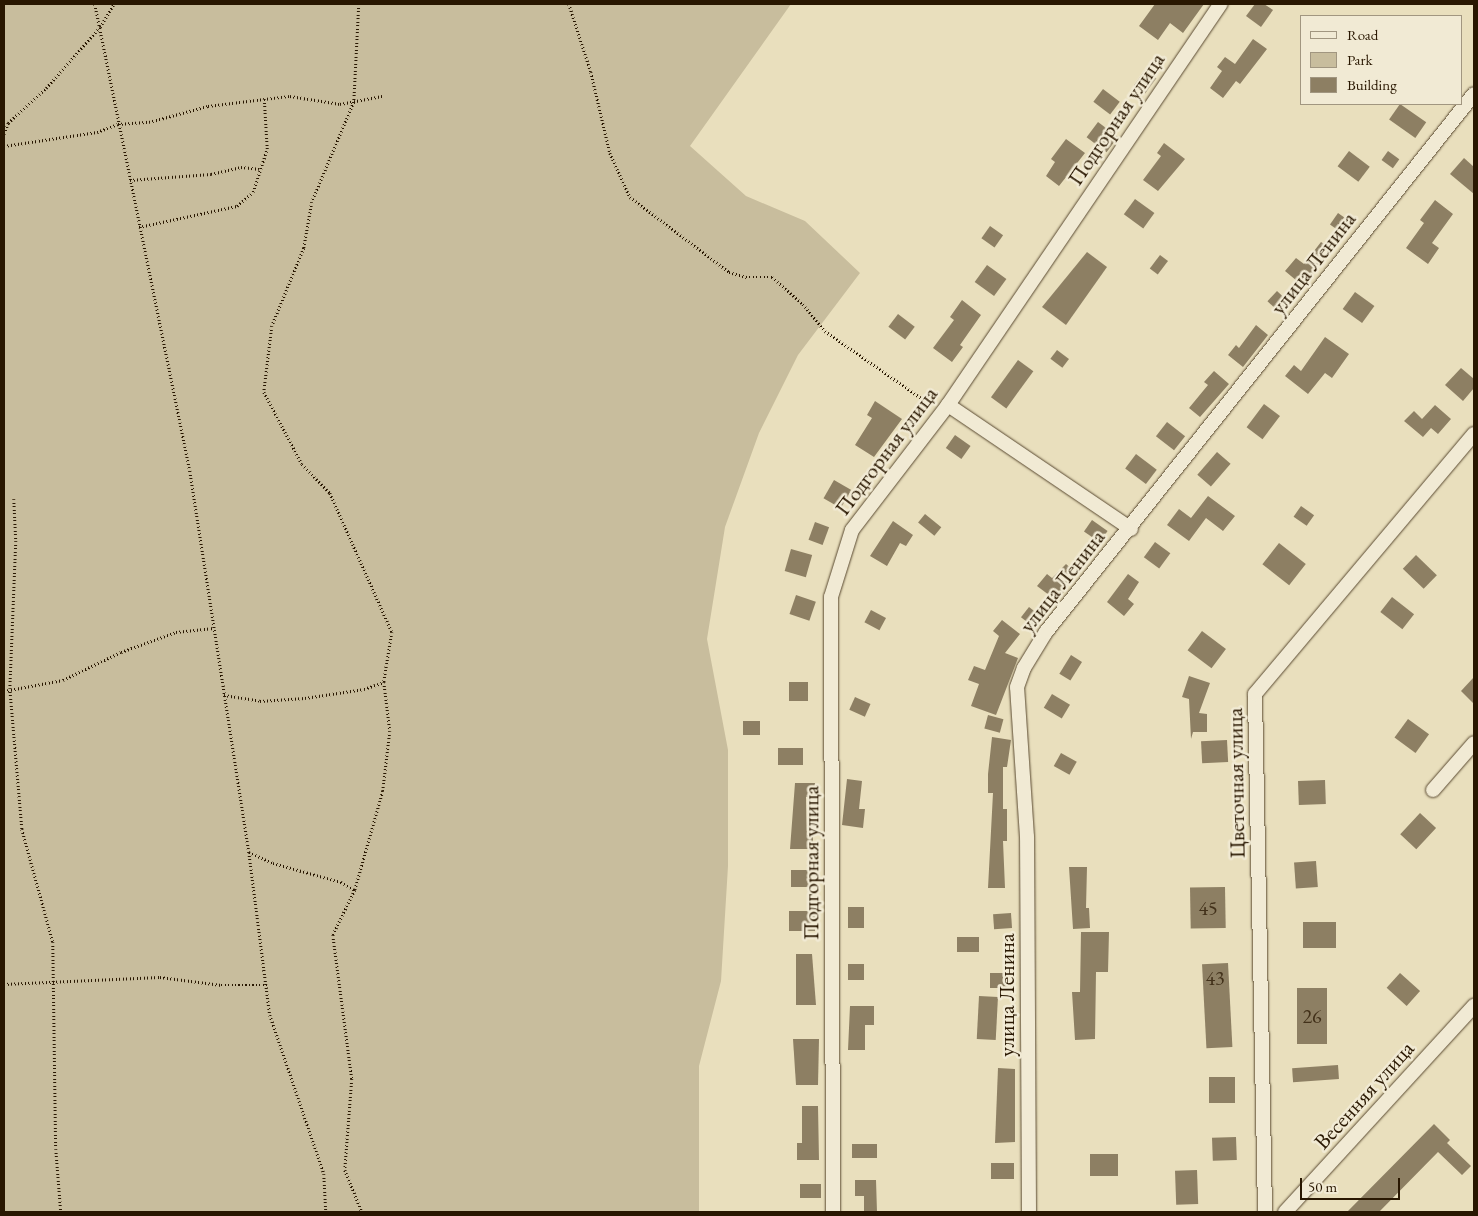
<!DOCTYPE html>
<html>
<head>
<meta charset="utf-8">
<style>
  body { margin:0 }
  #map { position:relative; width:1478px; height:1216px; overflow:hidden; background:#e9dfbd; font-family:"EB Garamond",serif }
  div>[style] { position:absolute }
  [style*='--x'] { left:calc(var(--x)*1px); top:calc(var(--y)*1px); width:calc(var(--w)*1px); rotate:calc(var(--a)*1deg) }
  .green>* { inset:0; background:#c8bd9d }
  .building>* { inset:0; background:#8d7f63; transform-origin:0 0 }
  .path>* { height:2.5px; margin-top:-1.25px; transform-origin:0; background:repeating-linear-gradient(90deg,#291701 0 1px,transparent 0 3.5px) }
  .roads { filter:drop-shadow(0 0 1px #594930) drop-shadow(0 0 1px #594930) }
  .street>* { height:14px; margin:-7px; padding:0 7px; transform-origin:7px; border-radius:7px; background:#f1ead4 }
  .path-bridge>* { height:2.5px; margin-top:-1.25px; transform-origin:0; background:repeating-linear-gradient(90deg,#291701 0 1px,transparent 0 3.5px) }
  span { translate:-50% -50%; white-space:nowrap; text-align:center; line-height:1.15; -webkit-text-stroke:5px #f1ead4; paint-order:stroke }
  .number-label { font-size:20px; color:#42311a }
  .number-label span { -webkit-text-stroke-width:0 }
  .street-label { font-size:22px; color:#291701 }
  .frame { position:absolute; inset:0; border:5px solid #291701; pointer-events:none }
  .legend { position:absolute; left:1300px; top:15px; width:162px; height:90px; box-sizing:border-box; background:#f1ead4; border:1px solid #a19680; margin:0; padding:6px 9px; list-style:none; font-size:15px; color:#291701 }
  .legend li { display:flex; align-items:center; gap:10px; height:25px }
  .legend b { width:25px; border:1px solid #a19680 }
  .scale { position:absolute; left:1300px; top:1178px; width:100px; height:22px; box-sizing:border-box; border:2px solid #291701; border-top:0; padding-left:6px; font-size:15px; line-height:18px; white-space:nowrap; color:#291701; -webkit-text-stroke:4px #f1ead4; paint-order:stroke }
</style>
</head>
<body>
<div id="map">
  <div class="green">
    <i style="clip-path:polygon(4px 4px,791px 4px,690px 146px,746px 196px,805px 221px,860px 273px,798px 355px,759px 433px,725px 527px,707px 639px,728px 750px,728px 866px,721px 981px,699px 1066px,699px 1212px,4px 1212px)"></i>
  </div>
  <div class="building">
    <i style="clip-path:polygon(1155px 4px,1204px 4px,1183px 33px,1170px 23px,1158px 40px,1139px 26px)"></i>
    <i style="clip-path:polygon(1255px 4px,1264px 4px,1273px 10px,1261px 27px,1246px 16px)"></i>
    <i style="clip-path:polygon(1253px 39px,1267px 49px,1240px 84px,1236px 81px,1223px 98px,1210px 88px,1222px 71px,1217px 67px,1225px 57px,1235px 64px)"></i>
    <i style="left:1145px;top:70px;width:14px;height:19px;rotate:36deg"></i>
    <i style="left:1103px;top:89px;width:21px;height:16px;rotate:37deg"></i>
    <i style="left:1400px;top:104px;width:32px;height:19px;rotate:35deg"></i>
    <i style="left:1098px;top:122px;width:25px;height:19px;rotate:37deg"></i>
    <i style="clip-path:polygon(1066px 139px,1085px 153px,1059px 186px,1046px 176px,1055px 162px,1051px 159px)"></i>
    <i style="clip-path:polygon(1164px 143px,1185px 159px,1158px 191px,1143px 180px,1161px 156px,1157px 153px)"></i>
    <i style="left:1349px;top:151px;width:26px;height:19px;rotate:37deg"></i>
    <i style="left:1388px;top:151px;width:14px;height:11px;rotate:36deg"></i>
    <i style="clip-path:polygon(1464px 158px,1474px 167px,1474px 194px,1450px 174px)"></i>
    <i style="left:1135px;top:199px;width:24px;height:19px;rotate:36deg"></i>
    <i style="clip-path:polygon(1435px 200px,1453px 214px,1432px 243px,1439px 248px,1428px 264px,1406px 248px,1424px 223px,1420px 220px)"></i>
    <i style="left:1338px;top:213px;width:16px;height:14px;rotate:35deg"></i>
    <i style="left:990px;top:226px;width:16px;height:15px;rotate:35deg"></i>
    <i style="clip-path:polygon(1321px 242px,1333px 250px,1303px 286px,1285px 271px,1296px 258px,1304px 264px)"></i>
    <i style="clip-path:polygon(1087px 252px,1107px 267px,1066px 325px,1042px 307px)"></i>
    <i style="left:1160px;top:255px;width:10px;height:17px;rotate:37deg"></i>
    <i style="left:987px;top:265px;width:24px;height:21px;rotate:36deg"></i>
    <i style="left:1277px;top:291px;width:16px;height:14px;rotate:43deg"></i>
    <i style="left:1355px;top:292px;width:24px;height:21px;rotate:36deg"></i>
    <i style="clip-path:polygon(962px 300px,981px 315px,960px 345px,963px 347px,952px 362px,933px 348px,954px 320px,950px 317px)"></i>
    <i style="left:898px;top:314px;width:21px;height:16px;rotate:37deg"></i>
    <i style="clip-path:polygon(1256px 325px,1268px 335px,1243px 367px,1228px 355px,1236px 345px,1239px 348px)"></i>
    <i style="clip-path:polygon(1325px 337px,1349px 354px,1332px 378px,1325px 373px,1308px 394px,1285px 376px,1294px 365px,1301px 371px)"></i>
    <i style="left:1057px;top:350px;width:15px;height:11px;rotate:37deg"></i>
    <i style="left:1018px;top:360px;width:19px;height:46px;rotate:36deg"></i>
    <i style="clip-path:polygon(1461px 368px,1474px 379px,1474px 388px,1463px 401px,1445px 385px)"></i>
    <i style="clip-path:polygon(1214px 371px,1229px 384px,1200px 417px,1189px 408px,1208px 385px,1204px 382px)"></i>
    <i style="clip-path:polygon(875px 401px,902px 419px,874px 457px,855px 445px,872px 418px,867px 415px)"></i>
    <i style="left:1264px;top:404px;width:20px;height:29px;rotate:37deg"></i>
    <i style="clip-path:polygon(1435px 405px,1451px 419px,1438px 434px,1431px 428px,1423px 437px,1404px 421px,1414px 411px,1422px 419px)"></i>
    <i style="left:1167px;top:422px;width:23px;height:18px;rotate:38deg"></i>
    <i style="left:955px;top:435px;width:19px;height:16px;rotate:35deg"></i>
    <i style="left:1217px;top:452px;width:18px;height:30px;rotate:41deg"></i>
    <i style="left:1136px;top:454px;width:26px;height:18px;rotate:37deg"></i>
    <i style="left:834px;top:480px;width:20px;height:21px;rotate:30deg"></i>
    <i style="clip-path:polygon(1208px 496px,1235px 516px,1223px 531px,1206px 518px,1189px 541px,1167px 525px,1179px 509px,1191px 518px)"></i>
    <i style="left:1301px;top:506px;width:16px;height:13px;rotate:35deg"></i>
    <i style="left:925px;top:514px;width:21px;height:11px;rotate:39deg"></i>
    <i style="left:1092px;top:520px;width:19px;height:14px;rotate:35deg"></i>
    <i style="clip-path:polygon(893px 521px,913px 535px,906px 546px,900px 543px,887px 566px,870px 556px)"></i>
    <i style="left:815px;top:522px;width:15px;height:19px;rotate:20deg"></i>
    <i style="left:1155px;top:542px;width:19px;height:19px;rotate:36deg"></i>
    <i style="left:1279px;top:543px;width:34px;height:27px;rotate:38deg"></i>
    <i style="left:791px;top:549px;width:22px;height:23px;rotate:16deg"></i>
    <i style="left:1416px;top:555px;width:29px;height:19px;rotate:44deg"></i>
    <i style="clip-path:polygon(1066px 564px,1077px 574px,1057px 601px,1037px 586px,1047px 574px,1052px 578px)"></i>
    <i style="clip-path:polygon(1128px 574px,1139px 582px,1128px 599px,1134px 604px,1124px 616px,1107px 602px)"></i>
    <i style="left:796px;top:595px;width:21px;height:20px;rotate:19deg"></i>
    <i style="left:1392px;top:597px;width:28px;height:19px;rotate:38deg"></i>
    <i style="left:1029px;top:607px;width:18px;height:13px;rotate:38deg"></i>
    <i style="left:871px;top:610px;width:17px;height:14px;rotate:28deg"></i>
    <i style="clip-path:polygon(1002px 620px,1020px 634px,1005px 653px,1018px 658px,996px 715px,971px 706px,979px 684px,968px 680px,974px 666px,985px 670px,999px 636px,993px 631px)"></i>
    <i style="left:1202px;top:631px;width:30px;height:24px;rotate:37deg"></i>
    <i style="left:1071px;top:655px;width:13px;height:22px;rotate:32deg"></i>
    <i style="clip-path:polygon(1189px 676px,1210px 683px,1199px 713px,1207px 714px,1207px 732px,1193px 732px,1191px 739px,1189px 699px,1182px 697px)"></i>
    <i style="clip-path:polygon(1474px 677px,1474px 704px,1461px 691px)"></i>
    <i style="left:789px;top:682px;width:19px;height:19px"></i>
    <i style="left:1052px;top:694px;width:21px;height:16px;rotate:31deg"></i>
    <i style="left:855px;top:697px;width:17px;height:14px;rotate:24deg"></i>
    <i style="left:988px;top:715px;width:16px;height:14px;rotate:15deg"></i>
    <i style="left:1408px;top:719px;width:26px;height:23px;rotate:36deg"></i>
    <i style="left:743px;top:721px;width:17px;height:14px"></i>
    <i style="clip-path:polygon(992px 737px,1011px 740px,1007px 767px,1003px 767px,1003px 809px,1007px 809px,1007px 841px,1003px 841px,1005px 888px,988px 888px,993px 793px,988px 793px,988px 774px)"></i>
    <i style="left:1227px;top:740px;width:22px;height:26px;rotate:87deg"></i>
    <i style="left:778px;top:748px;width:25px;height:17px"></i>
    <i style="left:1061px;top:753px;width:18px;height:15px;rotate:29deg"></i>
    <i style="clip-path:polygon(847px 779px,862px 781px,859px 809px,865px 809px,863px 828px,842px 825px)"></i>
    <i style="left:1325px;top:780px;width:24px;height:27px;rotate:88deg"></i>
    <i style="clip-path:polygon(795px 783px,815px 783px,815px 797px,806px 797px,807px 835px,813px 835px,813px 849px,790px 849px)"></i>
    <i style="left:1420px;top:813px;width:22px;height:29px;rotate:43deg"></i>
    <i style="left:1316px;top:861px;width:26px;height:22px;rotate:86deg"></i>
    <i style="clip-path:polygon(1069px 867px,1087px 867px,1086px 908px,1089px 908px,1090px 928px,1073px 929px)"></i>
    <i style="left:791px;top:870px;width:19px;height:17px"></i>
    <i style="left:1225px;top:887px;width:41px;height:35px;rotate:89deg"></i>
    <i style="left:848px;top:907px;width:16px;height:21px"></i>
    <i style="left:789px;top:911px;width:26px;height:20px"></i>
    <i style="left:1011px;top:913px;width:15px;height:18px;rotate:86deg"></i>
    <i style="left:1303px;top:922px;width:33px;height:26px"></i>
    <i style="clip-path:polygon(1081px 932px,1109px 932px,1108px 972px,1096px 972px,1095px 1039px,1075px 1040px,1072px 992px,1080px 992px)"></i>
    <i style="left:957px;top:937px;width:22px;height:15px"></i>
    <i style="clip-path:polygon(796px 954px,812px 954px,816px 1005px,796px 1005px)"></i>
    <i style="left:1228px;top:963px;width:84px;height:26px;rotate:87deg"></i>
    <i style="left:848px;top:964px;width:16px;height:16px"></i>
    <i style="left:990px;top:973px;width:20px;height:15px"></i>
    <i style="left:1400px;top:973px;width:27px;height:20px;rotate:42deg"></i>
    <i style="left:1297px;top:988px;width:30px;height:56px"></i>
    <i style="left:979px;top:996px;width:19px;height:43px;rotate:3deg"></i>
    <i style="clip-path:polygon(850px 1006px,874px 1006px,874px 1025px,865px 1025px,865px 1050px,848px 1050px)"></i>
    <i style="clip-path:polygon(793px 1039px,819px 1039px,818px 1085px,796px 1085px)"></i>
    <i style="left:1338px;top:1065px;width:14px;height:46px;rotate:86deg"></i>
    <i style="clip-path:polygon(998px 1068px,1015px 1069px,1015px 1142px,995px 1143px)"></i>
    <i style="left:1209px;top:1077px;width:26px;height:26px"></i>
    <i style="clip-path:polygon(802px 1106px,818px 1106px,819px 1160px,797px 1160px,797px 1143px,802px 1143px)"></i>
    <i style="clip-path:polygon(1434px 1124px,1450px 1140px,1447px 1143px,1471px 1166px,1462px 1175px,1438px 1152px,1379px 1212px,1347px 1212px)"></i>
    <i style="left:1236px;top:1137px;width:23px;height:24px;rotate:88deg"></i>
    <i style="left:852px;top:1144px;width:25px;height:14px"></i>
    <i style="left:1090px;top:1154px;width:28px;height:22px"></i>
    <i style="left:1014px;top:1163px;width:16px;height:23px;rotate:90deg"></i>
    <i style="left:1197px;top:1170px;width:34px;height:22px;rotate:88deg"></i>
    <i style="clip-path:polygon(855px 1180px,876px 1180px,877px 1212px,864px 1212px,864px 1196px,855px 1196px)"></i>
    <i style="left:800px;top:1184px;width:21px;height:14px"></i>
  </div>
  <div class="path">
    <i style="--x:95;--y:4;--w:477;--a:78.5"></i>
    <i style="--x:190;--y:471;--w:386;--a:81.2"></i>
    <i style="--x:249;--y:852;--w:164;--a:82.7"></i>
    <i style="--x:270;--y:1015;--w:168;--a:71.2"></i>
    <i style="--x:324;--y:1174;--w:38;--a:87"></i>
    <i style="--x:359;--y:4;--w:98;--a:92.9"></i>
    <i style="--x:354;--y:102;--w:108;--a:112.8"></i>
    <i style="--x:312;--y:202;--w:47;--a:99.9"></i>
    <i style="--x:304;--y:248;--w:84;--a:112.3"></i>
    <i style="--x:272;--y:326;--w:66;--a:96.9"></i>
    <i style="--x:264;--y:392;--w:81;--a:62.2"></i>
    <i style="--x:302;--y:464;--w:40;--a:46"></i>
    <i style="--x:330;--y:493;--w:152;--a:66"></i>
    <i style="--x:392;--y:632;--w:51;--a:99.1"></i>
    <i style="--x:384;--y:682;--w:49;--a:83"></i>
    <i style="--x:390;--y:731;--w:60;--a:96.7"></i>
    <i style="--x:383;--y:791;--w:103;--a:105.8"></i>
    <i style="--x:355;--y:890;--w:50;--a:116.1"></i>
    <i style="--x:333;--y:935;--w:145;--a:82.5"></i>
    <i style="--x:352;--y:1079;--w:91;--a:94.4"></i>
    <i style="--x:345;--y:1170;--w:45;--a:68"></i>
    <i style="--x:569;--y:4;--w:71;--a:72.1"></i>
    <i style="--x:591;--y:72;--w:83;--a:76.8"></i>
    <i style="--x:610;--y:153;--w:48;--a:65.6"></i>
    <i style="--x:630;--y:197;--w:124;--a:37.1"></i>
    <i style="--x:729;--y:272;--w:18;--a:16"></i>
    <i style="--x:746;--y:277;--w:26;--a:0"></i>
    <i style="--x:772;--y:277;--w:41;--a:41.1"></i>
    <i style="--x:803;--y:304;--w:35;--a:51"></i>
    <i style="--x:825;--y:331;--w:129;--a:34.9"></i>
    <i style="--x:4;--y:146;--w:94;--a:-8.6"></i>
    <i style="--x:130;--y:180;--w:81;--a:-4.2"></i>
    <i style="--x:211;--y:174;--w:31;--a:-13"></i>
    <i style="--x:241;--y:167;--w:18;--a:6"></i>
    <i style="--x:139;--y:227;--w:100;--a:-12.1"></i>
    <i style="--x:237;--y:206;--w:21;--a:-41"></i>
    <i style="--x:253;--y:192;--w:45;--a:-72"></i>
    <i style="--x:267;--y:149;--w:50;--a:-93.4"></i>
    <i style="--x:14;--y:499;--w:42;--a:87.3"></i>
    <i style="--x:16;--y:541;--w:147;--a:92.3"></i>
    <i style="--x:10;--y:688;--w:142;--a:85.1"></i>
    <i style="--x:22;--y:829;--w:117;--a:74.7"></i>
    <i style="--x:53;--y:942;--w:207;--a:89.2"></i>
    <i style="--x:56;--y:1149;--w:63;--a:85.5"></i>
    <i style="--x:4;--y:691;--w:60;--a:-10.6"></i>
    <i style="--x:63;--y:680;--w:64;--a:-25.8"></i>
    <i style="--x:121;--y:652;--w:59;--a:-20"></i>
    <i style="--x:176;--y:632;--w:38;--a:-6"></i>
    <i style="--x:224;--y:695;--w:36;--a:9"></i>
    <i style="--x:260;--y:701;--w:45;--a:-3.8"></i>
    <i style="--x:305;--y:698;--w:60;--a:-8.7"></i>
    <i style="--x:364;--y:689;--w:21;--a:-19"></i>
    <i style="--x:249;--y:852;--w:26;--a:25"></i>
    <i style="--x:273;--y:863;--w:71;--a:15.6"></i>
    <i style="--x:341;--y:882;--w:16;--a:30"></i>
    <i style="--x:4;--y:984;--w:156;--a:-2.6"></i>
    <i style="--x:160;--y:977;--w:62;--a:7.5"></i>
    <i style="--x:221;--y:985;--w:46;--a:0"></i>
  </div>
  <div class="roads">
    <div class="street">
      <i style="--x:948;--y:405;--w:221;--a:34.1"></i>
      <i style="--x:1433;--y:790;--w:62;--a:-48.9"></i>
      <i style="--x:833;--y:1212;--w:615;--a:-90.19"></i>
      <i style="--x:831;--y:597;--w:70;--a:-72.6"></i>
      <i style="--x:852;--y:530;--w:158;--a:-52.5"></i>
      <i style="--x:948;--y:405;--w:485;--a:-55.8"></i>
      <i style="--x:1029;--y:1212;--w:375;--a:-90.3"></i>
      <i style="--x:1027;--y:837;--w:150;--a:-93.8"></i>
      <i style="--x:1017;--y:687;--w:20;--a:-70"></i>
      <i style="--x:1024;--y:668;--w:42;--a:-58.6"></i>
      <i style="--x:1046;--y:632;--w:687;--a:-51.5"></i>
      <i style="--x:1265;--y:1212;--w:518;--a:-91.11"></i>
      <i style="--x:1255;--y:694;--w:340;--a:-49.9"></i>
      <i style="--x:1285;--y:1212;--w:280;--a:-47.5"></i>
    </div>
  </div>
  <div class="path-bridge">
    <i style="--x:97;--y:132;--w:22;--a:-21"></i>
    <i style="--x:118;--y:124;--w:31;--a:-4"></i>
    <i style="--x:149;--y:122;--w:61;--a:-15.2"></i>
    <i style="--x:208;--y:106;--w:83;--a:-7"></i>
    <i style="--x:290;--y:96;--w:51;--a:9.1"></i>
    <i style="--x:340;--y:104;--w:43;--a:-10.8"></i>
    <i style="--x:4;--y:134;--w:12;--a:-70"></i>
    <i style="--x:8;--y:123;--w:52;--a:-42.6"></i>
    <i style="--x:46;--y:88;--w:81;--a:-48.5"></i>
    <i style="--x:100;--y:27;--w:27;--a:-59"></i>
  </div>
  <div class="number-label">
    <span style="left:1208px;top:908px">45</span>
    <span style="left:1215px;top:978px">43</span>
    <span style="left:1312px;top:1016px">26</span>
  </div>
  <div class="street-label">
    <span style="left:1116px;top:119px;rotate:-56deg">Подгорная улица</span>
    <span style="left:1313px;top:263px;rotate:-52deg">улица Ленина</span>
    <span style="left:886px;top:451px;rotate:-53deg">Подгорная улица</span>
    <span style="left:1062px;top:581px;rotate:-52deg">улица Ленина</span>
    <span style="left:1236px;top:783px;rotate:-91deg">Цветочная улица</span>
    <span style="left:811px;top:863px;rotate:-90deg">Подгорная улица</span>
    <span style="left:1007px;top:995px;rotate:-90deg">улица Ленина</span>
    <span style="left:1364px;top:1095px;rotate:-48deg">Весенняя улица</span>
  </div>
  <div class="frame"></div>
  <ul class="legend">
  <li><b style="height:6px;background:#f1ead4"></b>Road</li>
  <li><b style="height:14px;background:#c8bd9d"></b>Park</li>
  <li><b style="height:14px;background:#8d7f63"></b>Building</li>
  </ul>
  <div class="scale">50 m</div>
</div>
</body>
</html>
